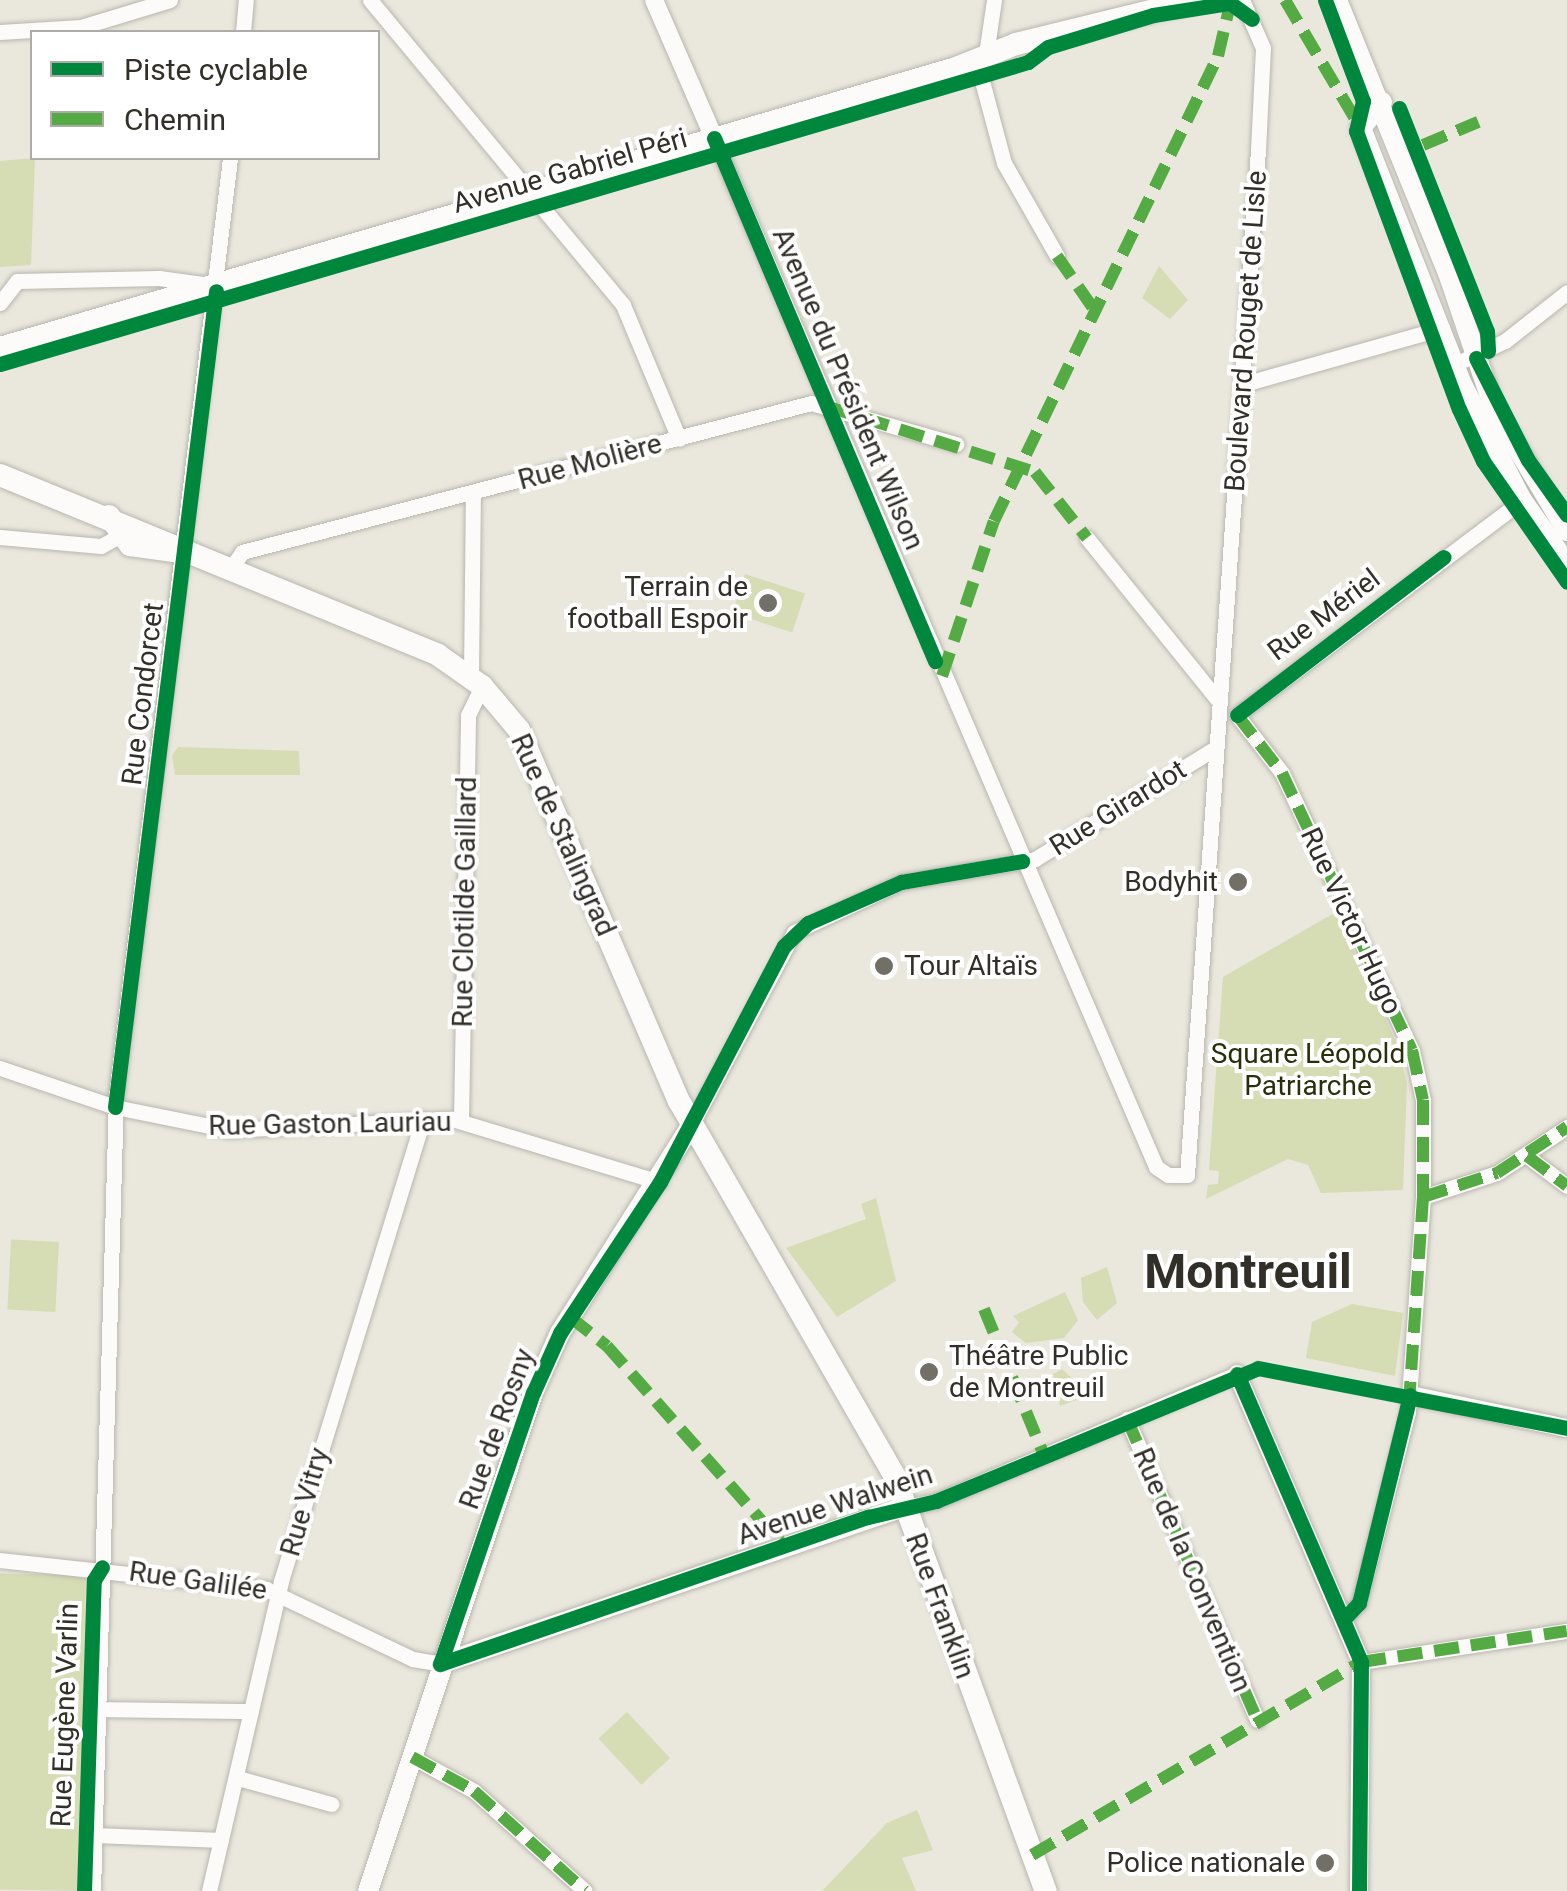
<!DOCTYPE html>
<html>
<head>
<meta charset="utf-8">
<style>
  body { margin:0 }
  #map { position:relative; width:1567px; height:1891px; overflow:hidden; background:#eae7dd; font-family:Roboto,sans-serif }
  div>[style] { position:absolute }
  [style*='--x'] { left:calc(var(--x)*1px); top:calc(var(--y)*1px); width:calc(var(--w)*1px); rotate:calc(var(--a)*1deg) }
  .green>* { inset:0; background:#d6dcb3; transform-origin:0 0 }
  .roads { filter:drop-shadow(0 0 2px #b8b6ae) drop-shadow(0 0 2px #b8b6ae) }
  .minor>* { height:15px; margin:-7.5px; padding:0 7.5px; transform-origin:7.5px; border-radius:7.5px; background:#fcfbfa }
  .tertiary>* { height:18px; margin:-9px; padding:0 9px; transform-origin:9px; border-radius:9px; background:#fcfbfa }
  .secondary>* { height:20px; margin:-10px; padding:0 10px; transform-origin:10px; border-radius:10px; background:#fcfbfa }
  .primary>* { height:22px; margin:-11px; padding:0 11px; transform-origin:11px; border-radius:11px; background:#fcfbfa }
  .quiet>* { height:12px; margin-top:-6px; transform-origin:0; background:repeating-linear-gradient(90deg,#54ab44 0 25px,transparent 0 37px) }
  .cycleway>* { height:15px; margin:-7.5px; padding:0 7.5px; transform-origin:7.5px; border-radius:7.5px; background:#00873e }
  .dots>* { width:28px; height:28px; translate:-50% -50%; box-sizing:border-box; border:5px solid #fff; border-radius:50% }
  span { translate:-50% -50%; white-space:nowrap; text-align:center; line-height:1.15; -webkit-text-stroke:8px #fff; paint-order:stroke }
  .street-label { font-size:28px; color:#312f28 }
  .poi-label { font-size:28px; color:#312f28 }
  .right { translate:-100% -50%; text-align:right }
  .left { translate:0 -50%; text-align:left }
  .park-label { font-size:28px; color:#292f0b }
  .town-label { font-size:48px; color:#312f28; font-weight:700 }
  .legend { position:absolute; left:30px; top:30px; width:350px; height:130px; box-sizing:border-box; background:#fff; border:2px solid #adaca9; margin:0; padding:12px 18px; list-style:none; font-size:30px; color:#312f28 }
  .legend li { display:flex; align-items:center; gap:20px; height:50px }
  .legend b { width:50px; border:2px solid #adaca9 }
</style>
</head>
<body>
<div id="map">
  <div class="green">
    <i style="clip-path:polygon(35px 158px,31px 265px,0 267px,0 161px)"></i>
    <i style="clip-path:polygon(1159px 266px,1188px 300px,1170px 319px,1142px 298px)"></i>
    <i style="left:745px;top:574px;width:63px;height:41px;rotate:18deg"></i>
    <i style="clip-path:polygon(178px 747px,299px 751px,300px 775px,175px 775px,172px 756px)"></i>
    <i style="clip-path:polygon(1336px 912px,1396px 1042px,1407px 1083px,1403px 1190px,1321px 1193px,1308px 1165px,1288px 1159px,1206px 1199px,1208px 1185px,1218px 1184px,1219px 1171px,1209px 1170px,1223px 977px)"></i>
    <i style="clip-path:polygon(876px 1198px,896px 1281px,837px 1317px,786px 1248px,866px 1219px,861px 1204px)"></i>
    <i style="left:59px;top:1242px;width:70px;height:48px;rotate:93deg"></i>
    <i style="clip-path:polygon(1107px 1267px,1117px 1303px,1097px 1320px,1083px 1302px,1081px 1278px)"></i>
    <i style="clip-path:polygon(1065px 1292px,1078px 1320px,1064px 1338px,1026px 1343px,1012px 1332px,1019px 1322px,1013px 1316px)"></i>
    <i style="clip-path:polygon(1352px 1304px,1403px 1313px,1395px 1376px,1306px 1358px,1312px 1322px)"></i>
    <i style="clip-path:polygon(1062px 1369px,1090px 1395px,1060px 1406px,1053px 1374px)"></i>
    <i style="left:86px;top:1575px;width:316px;height:86px;rotate:91deg"></i>
    <i style="left:627px;top:1712px;width:63px;height:39px;rotate:47deg"></i>
    <i style="clip-path:polygon(917px 1810px,933px 1850px,902px 1858px,916px 1891px,822px 1891px,887px 1823px)"></i>
  </div>
  <div class="roads">
    <div class="minor">
      <i style="--x:370;--y:0;--w:396;--a:50.3"></i>
      <i style="--x:623;--y:305;--w:145;--a:67.3"></i>
      <i style="--x:994;--y:0;--w:82;--a:98.4"></i>
      <i style="--x:982;--y:81;--w:85;--a:75"></i>
      <i style="--x:1004;--y:163;--w:107;--a:60.3"></i>
      <i style="--x:0;--y:32;--w:81;--a:-3.5"></i>
      <i style="--x:81;--y:27;--w:93;--a:-16.9"></i>
      <i style="--x:243;--y:32;--w:32;--a:-85"></i>
      <i style="--x:714;--y:138;--w:1120;--a:66.75"></i>
      <i style="--x:1156;--y:1167;--w:14;--a:34"></i>
      <i style="--x:1168;--y:1175;--w:19;--a:0"></i>
      <i style="--x:1187;--y:1175;--w:1027;--a:-86.04"></i>
      <i style="--x:1258;--y:150;--w:102;--a:-87.2"></i>
      <i style="--x:1263;--y:48;--w:52;--a:-113.6"></i>
      <i style="--x:0;--y:303;--w:28;--a:-52"></i>
      <i style="--x:17;--y:281;--w:142;--a:-1.2"></i>
      <i style="--x:159;--y:278;--w:44;--a:7.8"></i>
      <i style="--x:1455;--y:364;--w:55;--a:-24.7"></i>
      <i style="--x:1505;--y:341;--w:79;--a:-38.3"></i>
      <i style="--x:1244;--y:384;--w:206;--a:-15.8"></i>
      <i style="--x:0;--y:537;--w:101;--a:5.1"></i>
      <i style="--x:101;--y:546;--w:29;--a:-29"></i>
      <i style="--x:1087;--y:538;--w:206;--a:51.1"></i>
      <i style="--x:231;--y:568;--w:19;--a:-55"></i>
      <i style="--x:242;--y:552;--w:588;--a:-14.67"></i>
      <i style="--x:811;--y:403;--w:151;--a:15.8"></i>
      <i style="--x:471;--y:676;--w:184;--a:-89.4"></i>
      <i style="--x:1237;--y:715;--w:73;--a:52.2"></i>
      <i style="--x:1282;--y:773;--w:306;--a:64.9"></i>
      <i style="--x:1412;--y:1050;--w:51;--a:77.6"></i>
      <i style="--x:1423;--y:1100;--w:97;--a:90"></i>
      <i style="--x:1423;--y:1197;--w:216;--a:94"></i>
      <i style="--x:1408;--y:1412;--w:197;--a:104.4"></i>
      <i style="--x:1359;--y:1603;--w:22;--a:133"></i>
      <i style="--x:1237;--y:715;--w:357;--a:-37"></i>
      <i style="--x:0;--y:1068;--w:121;--a:18.7"></i>
      <i style="--x:115;--y:1107;--w:116;--a:11.4"></i>
      <i style="--x:229;--y:1130;--w:223;--a:-2.8"></i>
      <i style="--x:452;--y:1119;--w:217;--a:16.9"></i>
      <i style="--x:461;--y:1121;--w:406;--a:-89"></i>
      <i style="--x:468;--y:715;--w:32;--a:-64"></i>
      <i style="--x:692;--y:1124;--w:217;--a:-62"></i>
      <i style="--x:794;--y:932;--w:118;--a:-25"></i>
      <i style="--x:901;--y:882;--w:136;--a:-9.7"></i>
      <i style="--x:1035;--y:859;--w:208;--a:-31.6"></i>
      <i style="--x:1527;--y:1156;--w:50;--a:36.9"></i>
      <i style="--x:1423;--y:1197;--w:78;--a:-18"></i>
      <i style="--x:1497;--y:1173;--w:84;--a:-33.3"></i>
      <i style="--x:1127;--y:1419;--w:328;--a:66.6"></i>
      <i style="--x:905;--y:1507;--w:32;--a:-11"></i>
      <i style="--x:936;--y:1501;--w:327;--a:-22.9"></i>
      <i style="--x:0;--y:1560;--w:268;--a:6.2"></i>
      <i style="--x:266;--y:1589;--w:163;--a:25.5"></i>
      <i style="--x:413;--y:1659;--w:27;--a:10"></i>
      <i style="--x:1361;--y:1662;--w:208;--a:-8.6"></i>
      <i style="--x:99;--y:1709;--w:152;--a:0.8"></i>
      <i style="--x:412;--y:1757;--w:71;--a:28.7"></i>
      <i style="--x:474;--y:1791;--w:149;--a:42"></i>
      <i style="--x:238;--y:1778;--w:97;--a:15.6"></i>
      <i style="--x:95;--y:1835;--w:126;--a:2.3"></i>
      <i style="--x:93;--y:1891;--w:796;--a:-88.34"></i>
      <i style="--x:116;--y:1095;--w:944;--a:-83.06"></i>
      <i style="--x:209;--y:1891;--w:318;--a:-76.9"></i>
      <i style="--x:281;--y:1581;--w:483;--a:-72.9"></i>
    </div>
    <div class="tertiary">
      <i style="--x:654;--y:0;--w:150;--a:66.5"></i>
      <i style="--x:1237;--y:1374;--w:314;--a:66.7"></i>
      <i style="--x:1361;--y:1662;--w:229;--a:90.5"></i>
      <i style="--x:1410;--y:1395;--w:160;--a:11.9"></i>
    </div>
    <div class="secondary">
      <i style="--x:1337;--y:0;--w:295;--a:67.9"></i>
      <i style="--x:1448;--y:273;--w:146;--a:71.2"></i>
      <i style="--x:1495;--y:411;--w:140;--a:59"></i>
      <i style="--x:1382;--y:102;--w:33;--a:129"></i>
      <i style="--x:1361;--y:128;--w:275;--a:68.5"></i>
      <i style="--x:1462;--y:384;--w:131;--a:62.7"></i>
      <i style="--x:1522;--y:500;--w:78;--a:54.9"></i>
      <i style="--x:440;--y:1664;--w:491;--a:-18.7"></i>
      <i style="--x:368;--y:1891;--w:525;--a:-71.67"></i>
      <i style="--x:533;--y:1393;--w:66;--a:-65.8"></i>
      <i style="--x:560;--y:1333;--w:247;--a:-57.7"></i>
    </div>
    <div class="primary">
      <i style="--x:0;--y:348;--w:996;--a:-16.32"></i>
      <i style="--x:956;--y:68;--w:65;--a:-21.8"></i>
      <i style="--x:1016;--y:44;--w:184;--a:-13.8"></i>
      <i style="--x:0;--y:475;--w:474;--a:22.3"></i>
      <i style="--x:438;--y:655;--w:54;--a:35.2"></i>
      <i style="--x:482;--y:686;--w:57;--a:49.9"></i>
      <i style="--x:519;--y:730;--w:404;--a:66.7"></i>
      <i style="--x:679;--y:1101;--w:434;--a:60.1"></i>
      <i style="--x:895;--y:1477;--w:441;--a:70"></i>
      <i style="--x:109;--y:516;--w:36;--a:54"></i>
      <i style="--x:130;--y:545;--w:50;--a:8"></i>
    </div>
  </div>
  <div class="quiet">
    <i style="--x:1285;--y:0;--w:144;--a:59.5"></i>
    <i style="--x:1423;--y:145;--w:60;--a:-22.7"></i>
    <i style="--x:1057;--y:256;--w:63;--a:55.3"></i>
    <i style="--x:829;--y:407;--w:216;--a:17.5"></i>
    <i style="--x:1035;--y:472;--w:84;--a:51.8"></i>
    <i style="--x:942;--y:676;--w:163;--a:-71.5"></i>
    <i style="--x:994;--y:521;--w:516;--a:-64.28"></i>
    <i style="--x:1218;--y:56;--w:57;--a:-76.9"></i>
    <i style="--x:1237;--y:715;--w:73;--a:52.2"></i>
    <i style="--x:1282;--y:773;--w:306;--a:64.9"></i>
    <i style="--x:1412;--y:1050;--w:51;--a:77.6"></i>
    <i style="--x:1423;--y:1100;--w:97;--a:90"></i>
    <i style="--x:1423;--y:1197;--w:204;--a:93.9"></i>
    <i style="--x:1527;--y:1156;--w:50;--a:36.9"></i>
    <i style="--x:1423;--y:1197;--w:78;--a:-18"></i>
    <i style="--x:1497;--y:1173;--w:84;--a:-33.3"></i>
    <i style="--x:984;--y:1309;--w:158;--a:67.7"></i>
    <i style="--x:570;--y:1317;--w:47;--a:38.1"></i>
    <i style="--x:607;--y:1346;--w:267;--a:48.5"></i>
    <i style="--x:1127;--y:1419;--w:328;--a:66.6"></i>
    <i style="--x:412;--y:1757;--w:71;--a:28.7"></i>
    <i style="--x:474;--y:1791;--w:149;--a:42"></i>
    <i style="--x:1032;--y:1855;--w:381;--a:-30.4"></i>
    <i style="--x:1361;--y:1662;--w:208;--a:-8.6"></i>
  </div>
  <div class="cycleway">
    <i style="--x:1325;--y:0;--w:108;--a:69.4"></i>
    <i style="--x:1363;--y:101;--w:31;--a:103"></i>
    <i style="--x:1356;--y:131;--w:296;--a:69.7"></i>
    <i style="--x:1459;--y:409;--w:57;--a:65.2"></i>
    <i style="--x:1483;--y:461;--w:147;--a:55.2"></i>
    <i style="--x:1399;--y:108;--w:240;--a:68.5"></i>
    <i style="--x:1487;--y:331;--w:20;--a:87"></i>
    <i style="--x:714;--y:138;--w:568;--a:67.09"></i>
    <i style="--x:1476;--y:358;--w:114;--a:63"></i>
    <i style="--x:1528;--y:460;--w:67;--a:54.7"></i>
    <i style="--x:0;--y:364;--w:1071;--a:-16.37"></i>
    <i style="--x:1028;--y:62;--w:25;--a:-37"></i>
    <i style="--x:1048;--y:47;--w:110;--a:-16.9"></i>
    <i style="--x:1153;--y:15;--w:78;--a:-8.9"></i>
    <i style="--x:1230;--y:3;--w:27;--a:36"></i>
    <i style="--x:1237;--y:715;--w:260;--a:-37.4"></i>
    <i style="--x:115;--y:1107;--w:822;--a:-82.94"></i>
    <i style="--x:1237;--y:1374;--w:314;--a:66.7"></i>
    <i style="--x:1361;--y:1662;--w:229;--a:90.5"></i>
    <i style="--x:1344;--y:1619;--w:22;--a:-47"></i>
    <i style="--x:1359;--y:1603;--w:214;--a:-76.2"></i>
    <i style="--x:440;--y:1664;--w:453;--a:-19"></i>
    <i style="--x:868;--y:1517;--w:70;--a:-13.2"></i>
    <i style="--x:936;--y:1501;--w:348;--a:-22.4"></i>
    <i style="--x:1258;--y:1368;--w:315;--a:11"></i>
    <i style="--x:440;--y:1664;--w:287;--a:-71.1"></i>
    <i style="--x:533;--y:1393;--w:66;--a:-65.8"></i>
    <i style="--x:560;--y:1333;--w:181;--a:-56.5"></i>
    <i style="--x:660;--y:1182;--w:267;--a:-62.3"></i>
    <i style="--x:784;--y:946;--w:33;--a:-44"></i>
    <i style="--x:808;--y:923;--w:102;--a:-23.8"></i>
    <i style="--x:901;--y:882;--w:123;--a:-9.8"></i>
    <i style="--x:84;--y:1891;--w:311;--a:-88.2"></i>
    <i style="--x:94;--y:1580;--w:15;--a:-58"></i>
  </div>
  <div class="dots">
    <i style="left:768px;top:603px;background:#726f67"></i>
    <i style="left:1238px;top:882px;background:#726f67"></i>
    <i style="left:884px;top:966px;background:#726f67"></i>
    <i style="left:929px;top:1372px;background:#726f67"></i>
    <i style="left:1325px;top:1863px;background:#726f67"></i>
  </div>
  <div class="street-label">
    <span style="left:570px;top:171px;rotate:-16deg">Avenue Gabriel Péri</span>
    <span style="left:1246px;top:331px;rotate:-86deg">Boulevard Rouget de Lisle</span>
    <span style="left:848px;top:389px;rotate:67deg">Avenue du Président Wilson</span>
    <span style="left:590px;top:462px;rotate:-15deg">Rue Molière</span>
    <span style="left:1324px;top:615px;rotate:-37deg">Rue Mériel</span>
    <span style="left:143px;top:694px;rotate:-83deg">Rue Condorcet</span>
    <span style="left:1118px;top:808px;rotate:-32deg">Rue Girardot</span>
    <span style="left:563px;top:835px;rotate:66deg">Rue de Stalingrad</span>
    <span style="left:465px;top:902px;rotate:-89deg">Rue Clotilde Gaillard</span>
    <span style="left:1351px;top:921px;rotate:65deg">Rue Victor Hugo</span>
    <span style="left:330px;top:1124px;rotate:-1deg">Rue Gaston Lauriau</span>
    <span style="left:497px;top:1429px;rotate:-70deg">Rue de Rosny</span>
    <span style="left:305px;top:1502px;rotate:-74deg">Rue Vitry</span>
    <span style="left:835px;top:1505px;rotate:-18deg">Avenue Walwein</span>
    <span style="left:1192px;top:1570px;rotate:67deg">Rue de la Convention</span>
    <span style="left:198px;top:1581px;rotate:8deg">Rue Galilée</span>
    <span style="left:940px;top:1606px;rotate:70deg">Rue Franklin</span>
    <span style="left:65px;top:1715px;rotate:-88deg">Rue Eugène Varlin</span>
  </div>
  <div class="poi-label">
    <span class="right" style="left:748px;top:603px">Terrain de<br>football Espoir</span>
    <span class="right" style="left:1218px;top:882px">Bodyhit</span>
    <span class="left" style="left:904px;top:966px">Tour Altaïs</span>
    <span class="left" style="left:949px;top:1372px">Théâtre Public<br>de Montreuil</span>
    <span class="right" style="left:1305px;top:1863px">Police nationale</span>
  </div>
  <div class="park-label">
    <span style="left:1308px;top:1070px">Square Léopold<br>Patriarche</span>
  </div>
  <div class="town-label">
    <span style="left:1248px;top:1272px">Montreuil</span>
  </div>
  <ul class="legend">
  <li><b style="height:12px;background:#00873e"></b>Piste cyclable</li>
  <li><b style="height:12px;background:#54ab44"></b>Chemin</li>
  </ul>
</div>
</body>
</html>
